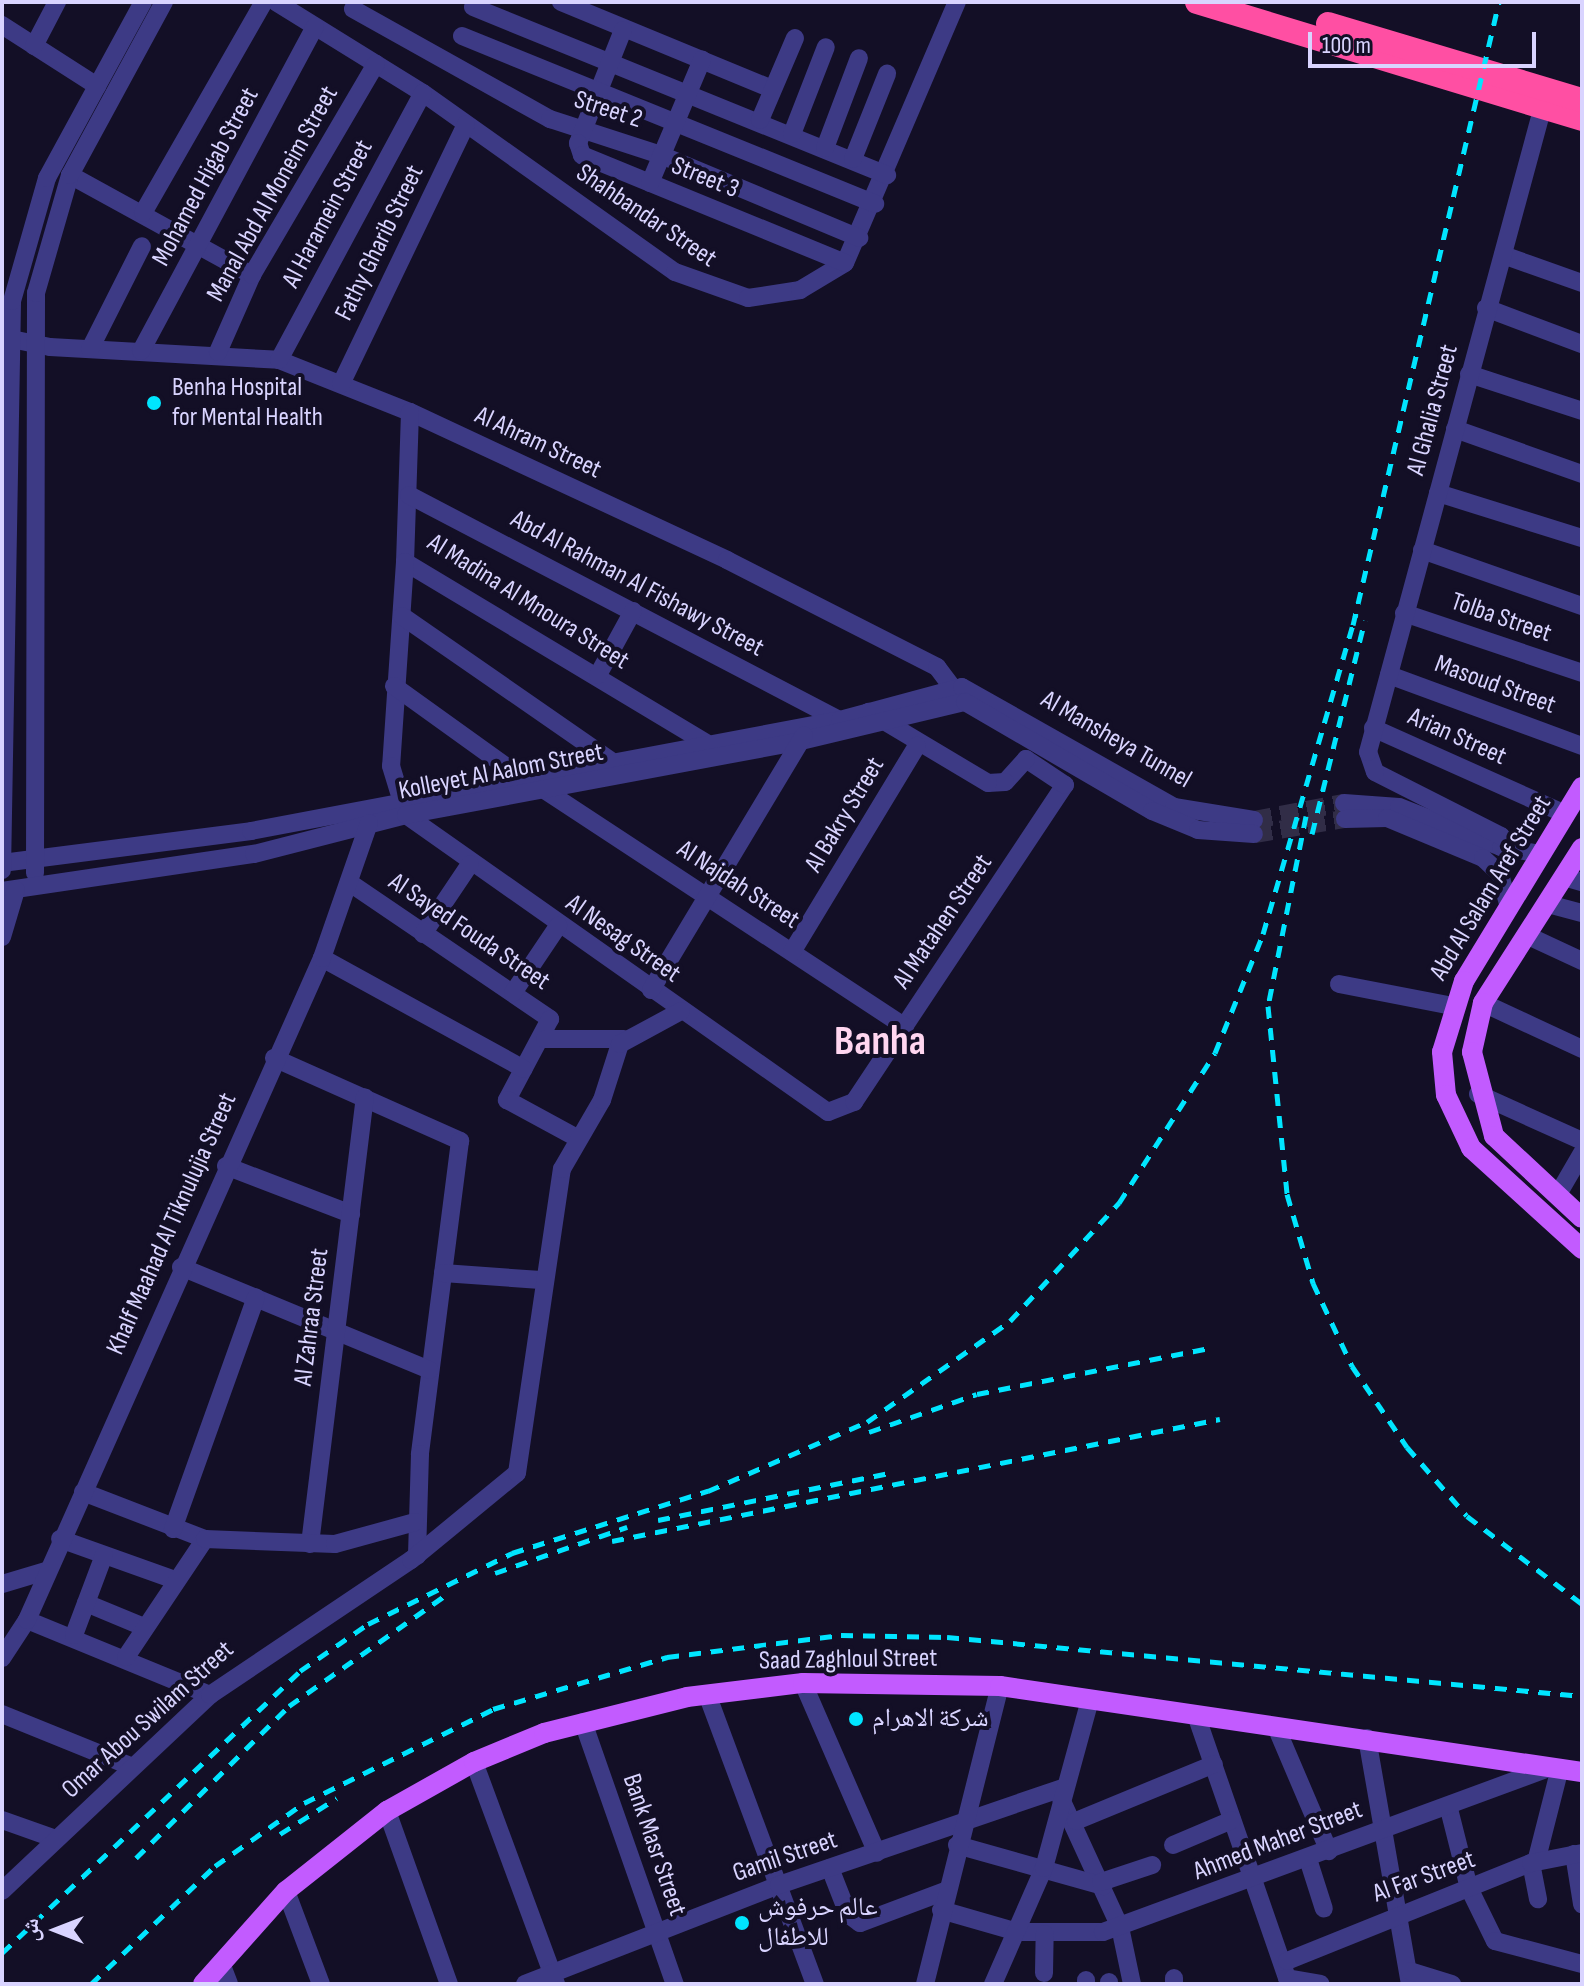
<!DOCTYPE html>
<html>
<head>
<meta charset="utf-8">
<style>
  body { margin:0 }
  #map { position:relative; width:1584px; height:1986px; overflow:hidden; background:#130f26; font-family:"Sofia Sans Condensed","Noto Naskh Arabic",sans-serif }
  div>[style] { position:absolute }
  [style*='--x'] { left:calc(var(--x)*1px); top:calc(var(--y)*1px); width:calc(var(--w)*1px); rotate:calc(var(--a)*1deg) }
  .minor-tunnel>* { height:18px; margin-top:-9px; transform-origin:0; background:repeating-linear-gradient(90deg,#312d47 0 18px,transparent 0 27px) }
  .minor>* { height:18px; margin:-9px; padding:0 9px; transform-origin:9px; border-radius:9px; background:#3d3a85 }
  .major>* { height:20px; margin:-10px; padding:0 10px; transform-origin:10px; border-radius:10px; background:#c25bff }
  .highway>* { height:24px; margin:-12px; padding:0 12px; transform-origin:12px; border-radius:12px; background:#ff4fa3 }
  .rail>* { height:5px; margin-top:-2.5px; transform-origin:0; background:repeating-linear-gradient(90deg,#00e5ff 0 12px,transparent 0 22px) }
  .dots>* { width:22px; height:22px; translate:-50% -50%; box-sizing:border-box; border:4px solid #130f26; border-radius:50% }
  span { translate:-50% -50%; white-space:nowrap; text-align:center; line-height:1.15; -webkit-text-stroke:8px #130f26; paint-order:stroke }
  .street-label { font-size:26px; color:#d9d4ff }
  .poi-label { font-size:26px; color:#d9d4ff }
  .left { translate:0 -50%; text-align:left }
  .town-label { font-size:42px; color:#ffd6f0; font-weight:700 }
  .frame { position:absolute; inset:0; border:4px solid #d9d4ff; pointer-events:none }
  .north { position:absolute; left:16px; top:1890px; width:80px; height:80px; -webkit-text-stroke:6px #130f26; paint-order:stroke; rotate:270deg; font-size:22px; font-weight:700; line-height:32px; text-align:center; color:#d9d4ff }
  .north::after { content:''; display:block; margin:auto; width:28px; height:36px; background:#d9d4ff; clip-path:polygon(50% 0,100% 100%,50% 72%,0 100%) }
  .scale { position:absolute; left:1308px; top:32px; width:228px; height:36px; box-sizing:border-box; border:4px solid #d9d4ff; border-top:0; padding-left:10px; font-size:24px; line-height:28px; white-space:nowrap; color:#d9d4ff; -webkit-text-stroke:6px #130f26; paint-order:stroke }
</style>
</head>
<body>
<div id="map">
  <div class="minor-tunnel">
    <i style="--x:1254;--y:820;--w:92;--a:-10.7"></i>
    <i style="--x:1254;--y:834;--w:92;--a:-9.4"></i>
  </div>
  <div class="minor">
    <i style="--x:276;--y:2;--w:173;--a:31.8"></i>
    <i style="--x:423;--y:93;--w:309;--a:35.4"></i>
    <i style="--x:675;--y:272;--w:77;--a:19.6"></i>
    <i style="--x:748;--y:298;--w:53;--a:-8.7"></i>
    <i style="--x:800;--y:290;--w:52;--a:-31"></i>
    <i style="--x:845;--y:263;--w:284;--a:-66.8"></i>
    <i style="--x:561;--y:2;--w:228;--a:22.4"></i>
    <i style="--x:473;--y:7;--w:447;--a:22.1"></i>
    <i style="--x:353;--y:9;--w:226;--a:29.2"></i>
    <i style="--x:550;--y:119;--w:117;--a:18"></i>
    <i style="--x:661;--y:155;--w:215;--a:22.7"></i>
    <i style="--x:2;--y:25;--w:113;--a:32.7"></i>
    <i style="--x:623;--y:30;--w:122;--a:111.7"></i>
    <i style="--x:578;--y:143;--w:13;--a:72"></i>
    <i style="--x:582;--y:155;--w:284;--a:22.3"></i>
    <i style="--x:462;--y:36;--w:446;--a:22.1"></i>
    <i style="--x:34;--y:46;--w:50;--a:-62.4"></i>
    <i style="--x:760;--y:120;--w:89;--a:-66.9"></i>
    <i style="--x:792;--y:134;--w:93;--a:-68.7"></i>
    <i style="--x:825;--y:148;--w:96;--a:-69.3"></i>
    <i style="--x:853;--y:159;--w:92;--a:-68.2"></i>
    <i style="--x:70;--y:175;--w:208;--a:28.8"></i>
    <i style="--x:650;--y:183;--w:134;--a:-67.1"></i>
    <i style="--x:143;--y:213;--w:243;--a:-60.2"></i>
    <i style="--x:1503;--y:255;--w:84;--a:19.5"></i>
    <i style="--x:1486;--y:308;--w:103;--a:20.6"></i>
    <i style="--x:2;--y:337;--w:49;--a:11.8"></i>
    <i style="--x:50;--y:347;--w:229;--a:3.2"></i>
    <i style="--x:279;--y:360;--w:141;--a:21.7"></i>
    <i style="--x:410;--y:412;--w:350;--a:25"></i>
    <i style="--x:727;--y:560;--w:236;--a:27"></i>
    <i style="--x:937;--y:667;--w:36;--a:53"></i>
    <i style="--x:90;--y:349;--w:115;--a:-63.2"></i>
    <i style="--x:141;--y:351;--w:368;--a:-61.8"></i>
    <i style="--x:218;--y:352;--w:84;--a:-66.2"></i>
    <i style="--x:252;--y:275;--w:245;--a:-59.6"></i>
    <i style="--x:279;--y:360;--w:303;--a:-61.7"></i>
    <i style="--x:1469;--y:374;--w:119;--a:18.1"></i>
    <i style="--x:341;--y:384;--w:288;--a:-64.3"></i>
    <i style="--x:410;--y:412;--w:150;--a:91.9"></i>
    <i style="--x:405;--y:562;--w:351;--a:31"></i>
    <i style="--x:1455;--y:429;--w:135;--a:19.5"></i>
    <i style="--x:1438;--y:493;--w:151;--a:17.4"></i>
    <i style="--x:409;--y:495;--w:486;--a:27.6"></i>
    <i style="--x:1422;--y:550;--w:170;--a:19.3"></i>
    <i style="--x:405;--y:562;--w:204;--a:93.9"></i>
    <i style="--x:391;--y:766;--w:51;--a:73"></i>
    <i style="--x:406;--y:815;--w:516;--a:35.14"></i>
    <i style="--x:828;--y:1112;--w:28;--a:-21"></i>
    <i style="--x:854;--y:1102;--w:381;--a:-56.4"></i>
    <i style="--x:1065;--y:785;--w:47;--a:-146.3"></i>
    <i style="--x:1026;--y:759;--w:31;--a:132"></i>
    <i style="--x:1005;--y:782;--w:17;--a:177"></i>
    <i style="--x:988;--y:783;--w:139;--a:-149.2"></i>
    <i style="--x:1404;--y:613;--w:188;--a:18.6"></i>
    <i style="--x:402;--y:616;--w:253;--a:34.7"></i>
    <i style="--x:598;--y:675;--w:73;--a:-61.3"></i>
    <i style="--x:1389;--y:675;--w:206;--a:20.2"></i>
    <i style="--x:394;--y:686;--w:153;--a:35.7"></i>
    <i style="--x:1373;--y:728;--w:210;--a:24.1"></i>
    <i style="--x:543;--y:789;--w:433;--a:33.3"></i>
    <i style="--x:1344;--y:803;--w:55;--a:4.2"></i>
    <i style="--x:1399;--y:807;--w:110;--a:21.4"></i>
    <i style="--x:1501;--y:847;--w:39;--a:10"></i>
    <i style="--x:1345;--y:819;--w:42;--a:-1.4"></i>
    <i style="--x:1387;--y:818;--w:104;--a:22.6"></i>
    <i style="--x:1483;--y:858;--w:23;--a:43"></i>
    <i style="--x:1500;--y:874;--w:31;--a:75"></i>
    <i style="--x:1511;--y:851;--w:18;--a:-124"></i>
    <i style="--x:1501;--y:836;--w:141;--a:-153.1"></i>
    <i style="--x:1375;--y:772;--w:21;--a:-109"></i>
    <i style="--x:1368;--y:752;--w:669;--a:-74.84"></i>
    <i style="--x:2;--y:863;--w:251;--a:-7.3"></i>
    <i style="--x:251;--y:831;--w:599;--a:-10.67"></i>
    <i style="--x:840;--y:720;--w:126;--a:-15.1"></i>
    <i style="--x:962;--y:687;--w:244;--a:29.5"></i>
    <i style="--x:1174;--y:807;--w:81;--a:9.2"></i>
    <i style="--x:2;--y:870;--w:569;--a:-88.99"></i>
    <i style="--x:12;--y:301;--w:128;--a:-74.1"></i>
    <i style="--x:47;--y:178;--w:200;--a:-61.4"></i>
    <i style="--x:35;--y:873;--w:580;--a:-89.9"></i>
    <i style="--x:36;--y:293;--w:123;--a:-73.9"></i>
    <i style="--x:70;--y:175;--w:197;--a:-61.5"></i>
    <i style="--x:1564;--y:877;--w:19;--a:16"></i>
    <i style="--x:350;--y:883;--w:242;--a:34.2"></i>
    <i style="--x:550;--y:1019;--w:92;--a:118"></i>
    <i style="--x:507;--y:1100;--w:80;--a:28.5"></i>
    <i style="--x:2;--y:891;--w:255;--a:-8.4"></i>
    <i style="--x:254;--y:854;--w:157;--a:-14.4"></i>
    <i style="--x:406;--y:815;--w:402;--a:-10.6"></i>
    <i style="--x:801;--y:741;--w:169;--a:-13.4"></i>
    <i style="--x:965;--y:702;--w:216;--a:30.2"></i>
    <i style="--x:1152;--y:811;--w:50;--a:22.4"></i>
    <i style="--x:1198;--y:830;--w:56;--a:4.1"></i>
    <i style="--x:1548;--y:904;--w:35;--a:15"></i>
    <i style="--x:423;--y:934;--w:84;--a:-56.1"></i>
    <i style="--x:1526;--y:935;--w:62;--a:24.9"></i>
    <i style="--x:2;--y:937;--w:49;--a:-73.4"></i>
    <i style="--x:792;--y:952;--w:241;--a:-58.8"></i>
    <i style="--x:322;--y:958;--w:230;--a:28.8"></i>
    <i style="--x:1339;--y:984;--w:115;--a:11"></i>
    <i style="--x:651;--y:990;--w:297;--a:-59"></i>
    <i style="--x:513;--y:993;--w:81;--a:-56.1"></i>
    <i style="--x:1483;--y:1003;--w:109;--a:24.9"></i>
    <i style="--x:545;--y:1039;--w:79;--a:0"></i>
    <i style="--x:274;--y:1058;--w:204;--a:24"></i>
    <i style="--x:460;--y:1141;--w:316;--a:97.3"></i>
    <i style="--x:420;--y:1454;--w:102;--a:91.7"></i>
    <i style="--x:1478;--y:1094;--w:114;--a:24.3"></i>
    <i style="--x:226;--y:1166;--w:134;--a:21"></i>
    <i style="--x:1557;--y:1196;--w:50;--a:-59.8"></i>
    <i style="--x:181;--y:1267;--w:269;--a:22.5"></i>
    <i style="--x:443;--y:1273;--w:98;--a:4.1"></i>
    <i style="--x:83;--y:1492;--w:131;--a:21.1"></i>
    <i style="--x:173;--y:1529;--w:246;--a:-70.3"></i>
    <i style="--x:60;--y:1539;--w:122;--a:19.6"></i>
    <i style="--x:310;--y:1544;--w:450;--a:-83"></i>
    <i style="--x:2;--y:1584;--w:46;--a:-16.5"></i>
    <i style="--x:86;--y:1603;--w:63;--a:22.5"></i>
    <i style="--x:27;--y:1620;--w:198;--a:22.3"></i>
    <i style="--x:74;--y:1635;--w:85;--a:-69.4"></i>
    <i style="--x:126;--y:1657;--w:142;--a:-56.2"></i>
    <i style="--x:205;--y:1539;--w:130;--a:2.2"></i>
    <i style="--x:335;--y:1544;--w:83;--a:-15.4"></i>
    <i style="--x:2;--y:1658;--w:45;--a:-56.7"></i>
    <i style="--x:27;--y:1620;--w:725;--a:-65.98"></i>
    <i style="--x:322;--y:958;--w:143;--a:-70.8"></i>
    <i style="--x:803;--y:1683;--w:185;--a:66.5"></i>
    <i style="--x:707;--y:1694;--w:309;--a:69.6"></i>
    <i style="--x:2;--y:1714;--w:138;--a:22.1"></i>
    <i style="--x:1196;--y:1715;--w:278;--a:70.9"></i>
    <i style="--x:583;--y:1722;--w:278;--a:70.7"></i>
    <i style="--x:1276;--y:1727;--w:135;--a:66.9"></i>
    <i style="--x:1367;--y:1738;--w:250;--a:80.1"></i>
    <i style="--x:474;--y:1762;--w:237;--a:69.7"></i>
    <i style="--x:1061;--y:1799;--w:141;--a:65.3"></i>
    <i style="--x:1120;--y:1927;--w:58;--a:78.1"></i>
    <i style="--x:1449;--y:1809;--w:81;--a:75.8"></i>
    <i style="--x:1469;--y:1888;--w:59;--a:63.9"></i>
    <i style="--x:1495;--y:1941;--w:90;--a:14.8"></i>
    <i style="--x:387;--y:1811;--w:184;--a:70.3"></i>
    <i style="--x:2;--y:1820;--w:57;--a:19.4"></i>
    <i style="--x:1076;--y:1821;--w:149;--a:-22.4"></i>
    <i style="--x:957;--y:1845;--w:152;--a:15.7"></i>
    <i style="--x:1173;--y:1845;--w:64;--a:-23"></i>
    <i style="--x:1574;--y:1854;--w:51;--a:80.9"></i>
    <i style="--x:1308;--y:1859;--w:52;--a:72.3"></i>
    <i style="--x:1536;--y:1862;--w:97;--a:-75.7"></i>
    <i style="--x:1531;--y:1863;--w:37;--a:79"></i>
    <i style="--x:830;--y:1868;--w:49;--a:68.6"></i>
    <i style="--x:848;--y:1914;--w:15;--a:37"></i>
    <i style="--x:860;--y:1923;--w:91;--a:-20.6"></i>
    <i style="--x:1101;--y:1882;--w:54;--a:-18.4"></i>
    <i style="--x:2;--y:1891;--w:286;--a:-43.3"></i>
    <i style="--x:210;--y:1695;--w:242;--a:-33.9"></i>
    <i style="--x:411;--y:1560;--w:137;--a:-39.4"></i>
    <i style="--x:517;--y:1473;--w:307;--a:-81.6"></i>
    <i style="--x:562;--y:1169;--w:80;--a:-59.9"></i>
    <i style="--x:602;--y:1100;--w:59;--a:-72.2"></i>
    <i style="--x:620;--y:1044;--w:69;--a:-28.4"></i>
    <i style="--x:286;--y:1891;--w:99;--a:69.4"></i>
    <i style="--x:941;--y:1910;--w:79;--a:16.1"></i>
    <i style="--x:1017;--y:1932;--w:86;--a:0"></i>
    <i style="--x:1103;--y:1932;--w:477;--a:-20.2"></i>
    <i style="--x:1287;--y:1961;--w:263;--a:-21.9"></i>
    <i style="--x:1531;--y:1863;--w:52;--a:-11.1"></i>
    <i style="--x:221;--y:1963;--w:22;--a:69"></i>
    <i style="--x:1410;--y:1971;--w:44;--a:17.2"></i>
    <i style="--x:1044;--y:1973;--w:39;--a:-89"></i>
    <i style="--x:1174;--y:1978;--w:6;--a:90"></i>
    <i style="--x:1287;--y:1978;--w:34;--a:10"></i>
    <i style="--x:1086;--y:1980;--w:4;--a:90"></i>
    <i style="--x:1109;--y:1982;--w:2;--a:90"></i>
    <i style="--x:525;--y:1984;--w:273;--a:-21.3"></i>
    <i style="--x:779;--y:1885;--w:302;--a:-18.9"></i>
    <i style="--x:925;--y:1984;--w:307;--a:-75.9"></i>
    <i style="--x:993;--y:1984;--w:127;--a:-66.3"></i>
    <i style="--x:1044;--y:1868;--w:174;--a:-74.7"></i>
  </div>
  <div class="major">
    <i style="--x:1582;--y:787;--w:227;--a:121.3"></i>
    <i style="--x:1464;--y:981;--w:74;--a:107.2"></i>
    <i style="--x:1442;--y:1052;--w:43;--a:84.7"></i>
    <i style="--x:1446;--y:1095;--w:59;--a:64.7"></i>
    <i style="--x:1471;--y:1148;--w:150;--a:42.3"></i>
    <i style="--x:1582;--y:848;--w:184;--a:122.6"></i>
    <i style="--x:1483;--y:1003;--w:50;--a:102.7"></i>
    <i style="--x:1472;--y:1052;--w:87;--a:75.3"></i>
    <i style="--x:1494;--y:1136;--w:120;--a:43"></i>
    <i style="--x:203;--y:1984;--w:125;--a:-48.3"></i>
    <i style="--x:286;--y:1891;--w:129;--a:-38.4"></i>
    <i style="--x:387;--y:1811;--w:100;--a:-29.4"></i>
    <i style="--x:474;--y:1762;--w:76;--a:-22.5"></i>
    <i style="--x:544;--y:1733;--w:147;--a:-14.1"></i>
    <i style="--x:687;--y:1697;--w:117;--a:-6.9"></i>
    <i style="--x:803;--y:1683;--w:197;--a:0.9"></i>
    <i style="--x:1000;--y:1686;--w:588;--a:8.41"></i>
  </div>
  <div class="highway">
    <i style="--x:1197;--y:2;--w:402;--a:16.9"></i>
    <i style="--x:1328;--y:24;--w:265;--a:16.7"></i>
  </div>
  <div class="rail">
    <i style="--x:1353;--y:625;--w:640;--a:-76.81"></i>
    <i style="--x:1306;--y:816;--w:194;--a:101.3"></i>
    <i style="--x:1268;--y:1006;--w:189;--a:84.2"></i>
    <i style="--x:1287;--y:1194;--w:93;--a:73.7"></i>
    <i style="--x:1313;--y:1283;--w:92;--a:64.8"></i>
    <i style="--x:1352;--y:1366;--w:98;--a:55.8"></i>
    <i style="--x:1407;--y:1447;--w:91;--a:49"></i>
    <i style="--x:1467;--y:1516;--w:145;--a:37.4"></i>
    <i style="--x:1312;--y:834;--w:220;--a:-76.1"></i>
    <i style="--x:869;--y:1432;--w:114;--a:-19.4"></i>
    <i style="--x:977;--y:1394;--w:237;--a:-11.2"></i>
    <i style="--x:658;--y:1520;--w:236;--a:-11.5"></i>
    <i style="--x:612;--y:1541;--w:620;--a:-11.35"></i>
    <i style="--x:495;--y:1573;--w:140;--a:-19.2"></i>
    <i style="--x:280;--y:1834;--w:67;--a:-32.3"></i>
    <i style="--x:136;--y:1858;--w:216;--a:-44.8"></i>
    <i style="--x:289;--y:1706;--w:194;--a:-35.3"></i>
    <i style="--x:2;--y:1953;--w:410;--a:-43.4"></i>
    <i style="--x:300;--y:1671;--w:83;--a:-34.7"></i>
    <i style="--x:368;--y:1624;--w:161;--a:-26.2"></i>
    <i style="--x:512;--y:1553;--w:206;--a:-17.6"></i>
    <i style="--x:708;--y:1491;--w:173;--a:-23.5"></i>
    <i style="--x:867;--y:1422;--w:175;--a:-35.2"></i>
    <i style="--x:1010;--y:1321;--w:161;--a:-47.3"></i>
    <i style="--x:1119;--y:1203;--w:178;--a:-57.4"></i>
    <i style="--x:1215;--y:1053;--w:128;--a:-68"></i>
    <i style="--x:1263;--y:934;--w:333;--a:-73.8"></i>
    <i style="--x:91;--y:1984;--w:171;--a:-43.6"></i>
    <i style="--x:215;--y:1866;--w:109;--a:-35.3"></i>
    <i style="--x:304;--y:1803;--w:211;--a:-26.4"></i>
    <i style="--x:493;--y:1709;--w:182;--a:-16.6"></i>
    <i style="--x:667;--y:1657;--w:175;--a:-7.2"></i>
    <i style="--x:841;--y:1635;--w:106;--a:1.1"></i>
    <i style="--x:947;--y:1637;--w:638;--a:5.31"></i>
  </div>
  <div class="dots">
    <i style="left:154px;top:403px;background:#00e5ff"></i>
    <i style="left:856px;top:1719px;background:#00e5ff"></i>
    <i style="left:742px;top:1923px;background:#00e5ff"></i>
  </div>
  <div class="street-label">
    <span style="left:608px;top:110px;rotate:18deg">Street 2</span>
    <span style="left:206px;top:177px;rotate:-62deg">Mohamed Higab Street</span>
    <span style="left:705px;top:178px;rotate:22deg">Street 3</span>
    <span style="left:273px;top:194px;rotate:-61deg">Manal Abd Al Moneim Street</span>
    <span style="left:328px;top:214px;rotate:-62deg">Al Haramein Street</span>
    <span style="left:646px;top:216px;rotate:34deg">Shahbandar Street</span>
    <span style="left:380px;top:243px;rotate:-64deg">Fathy Gharib Street</span>
    <span style="left:1433px;top:410px;rotate:-75deg">Al Ghalia Street</span>
    <span style="left:538px;top:443px;rotate:25deg">Al Ahram Street</span>
    <span style="left:637px;top:584px;rotate:28deg">Abd Al Rahman Al Fishawy Street</span>
    <span style="left:528px;top:602px;rotate:32deg">Al Madina Al Mnoura Street</span>
    <span style="left:1501px;top:618px;rotate:19deg">Tolba Street</span>
    <span style="left:1495px;top:685px;rotate:20deg">Masoud Street</span>
    <span style="left:1457px;top:737px;rotate:24deg">Arian Street</span>
    <span style="left:1116px;top:740px;rotate:30deg">Al Mansheya Tunnel</span>
    <span style="left:501px;top:772px;rotate:-11deg">Kolleyet Al Aalom Street</span>
    <span style="left:845px;top:815px;rotate:-59deg">Al Bakry Street</span>
    <span style="left:738px;top:885px;rotate:33deg">Al Najdah Street</span>
    <span style="left:1491px;top:888px;rotate:-59deg">Abd Al Salam Aref Street</span>
    <span style="left:943px;top:922px;rotate:-56deg">Al Matahen Street</span>
    <span style="left:469px;top:932px;rotate:34deg">Al Sayed Fouda Street</span>
    <span style="left:623px;top:939px;rotate:35deg">Al Nesag Street</span>
    <span style="left:172px;top:1224px;rotate:-66deg">Khalf Maahad Al Tiknulujia Street</span>
    <span style="left:312px;top:1317px;rotate:-83deg">Al Zahraa Street</span>
    <span style="left:848px;top:1660px;rotate:-1deg">Saad Zaghloul Street</span>
    <span style="left:148px;top:1720px;rotate:-42deg">Omar Abou Swilam Street</span>
    <span style="left:1278px;top:1841px;rotate:-21deg">Ahmed Maher Street</span>
    <span style="left:654px;top:1845px;rotate:71deg">Bank Masr Street</span>
    <span style="left:785px;top:1857px;rotate:-19deg">Gamil Street</span>
    <span style="left:1424px;top:1877px;rotate:-20deg">Al Far Street</span>
  </div>
  <div class="poi-label">
    <span class="left" style="left:172px;top:403px">Benha Hospital<br>for Mental Health</span>
    <span class="left" style="left:872px;top:1719px">شركة الاهرام</span>
    <span class="left" style="left:758px;top:1923px">عالم حرفوش<br>للاطفال</span>
  </div>
  <div class="town-label">
    <span style="left:880px;top:1042px">Banha</span>
  </div>
  <div class="frame"></div>
  <div class="north">ش</div>
  <div class="scale">100 m</div>
</div>
</body>
</html>
